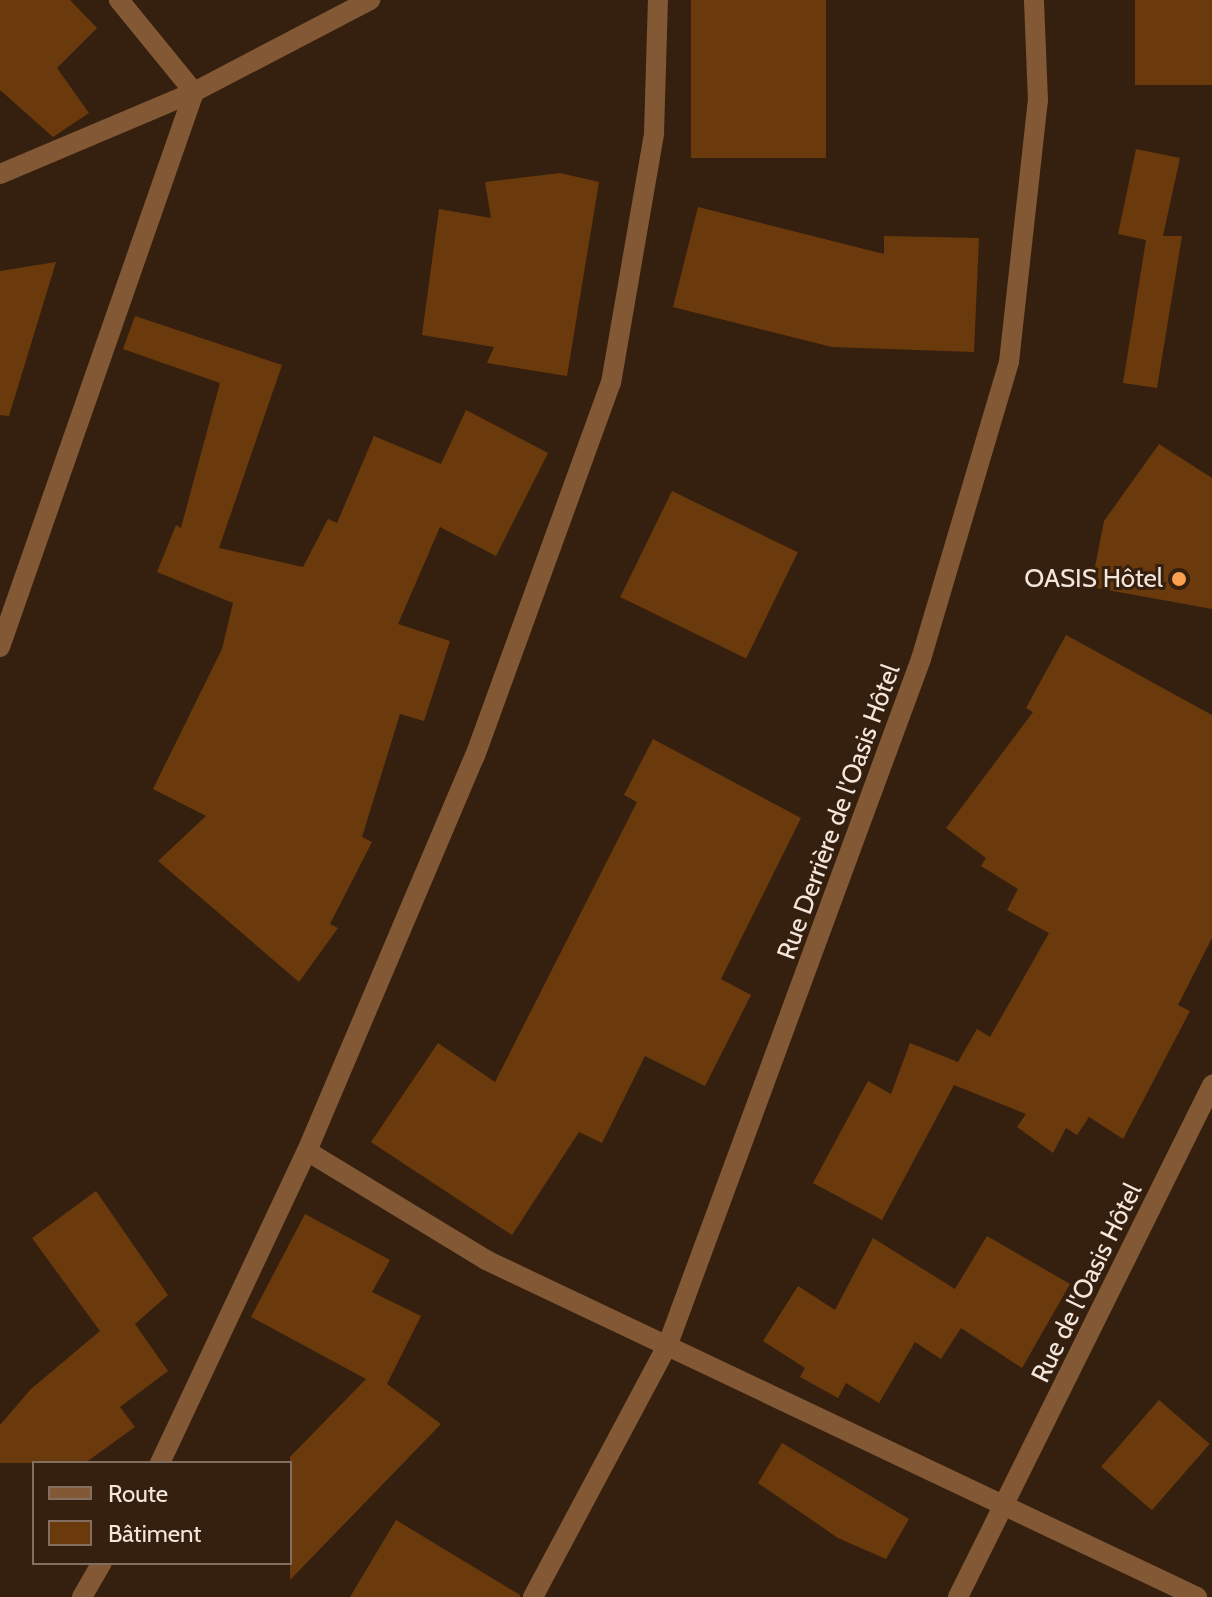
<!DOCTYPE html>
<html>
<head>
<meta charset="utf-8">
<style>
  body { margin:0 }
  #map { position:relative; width:1212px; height:1597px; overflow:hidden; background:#35200f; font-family:Cabin,sans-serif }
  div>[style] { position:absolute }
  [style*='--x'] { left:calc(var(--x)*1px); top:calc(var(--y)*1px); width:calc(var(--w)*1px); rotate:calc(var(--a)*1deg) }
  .building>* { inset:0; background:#6a3a0c; transform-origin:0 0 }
  .minor>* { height:20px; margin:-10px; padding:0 10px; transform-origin:10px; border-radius:10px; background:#835835 }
  .dots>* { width:22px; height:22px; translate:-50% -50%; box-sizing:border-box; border:4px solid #35200f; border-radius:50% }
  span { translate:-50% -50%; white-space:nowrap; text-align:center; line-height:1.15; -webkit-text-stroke:6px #35200f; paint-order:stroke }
  .poi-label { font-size:26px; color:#f5e6dc }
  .right { translate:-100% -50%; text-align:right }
  .street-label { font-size:26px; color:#f5e6dc }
  .legend { position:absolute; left:32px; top:1461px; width:260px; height:104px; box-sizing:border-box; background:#35200f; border:2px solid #826f61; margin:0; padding:10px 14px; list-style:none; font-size:24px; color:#f5e6dc }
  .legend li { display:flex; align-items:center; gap:16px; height:40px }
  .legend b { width:40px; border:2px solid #826f61 }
</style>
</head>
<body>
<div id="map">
  <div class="building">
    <i style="clip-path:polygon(0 0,70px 0,97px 28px,57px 68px,89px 113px,53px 137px,0 90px)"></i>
    <i style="left:691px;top:0;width:135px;height:158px"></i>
    <i style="left:1135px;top:0;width:77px;height:85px"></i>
    <i style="clip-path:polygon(1136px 149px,1180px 158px,1163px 236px,1182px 236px,1157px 388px,1123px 383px,1146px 240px,1118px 234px)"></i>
    <i style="clip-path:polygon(560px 173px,599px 182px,567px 376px,487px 363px,494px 347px,422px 335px,439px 209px,491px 218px,485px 182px)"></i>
    <i style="clip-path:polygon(698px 207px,884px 254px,884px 236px,979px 238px,974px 352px,832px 347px,673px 307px)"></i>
    <i style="clip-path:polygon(56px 262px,9px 416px,0 415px,0 271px)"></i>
    <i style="clip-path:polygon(135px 316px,282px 365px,219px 548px,303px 567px,328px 519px,337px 523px,374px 436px,441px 464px,466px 410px,548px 453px,496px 556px,440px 527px,398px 624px,450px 641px,424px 721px,400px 714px,362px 837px,372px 842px,330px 924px,338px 928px,299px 982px,158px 861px,206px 816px,153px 789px,222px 649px,233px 603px,157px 572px,176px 525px,181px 528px,220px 383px,123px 349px)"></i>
    <i style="clip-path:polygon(1159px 444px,1212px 478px,1212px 609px,1091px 587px,1104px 521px)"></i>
    <i style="left:672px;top:491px;width:140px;height:118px;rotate:26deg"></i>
    <i style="clip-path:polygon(1066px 635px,1212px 715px,1212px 938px,1178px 1005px,1190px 1011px,1123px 1139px,1089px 1117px,1077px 1135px,1066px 1128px,1053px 1153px,1017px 1127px,1026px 1114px,954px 1085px,882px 1220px,813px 1183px,868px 1081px,891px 1094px,910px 1043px,958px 1062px,977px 1029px,990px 1037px,1049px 933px,1007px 910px,1018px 889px,981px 866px,986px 858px,946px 828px,1033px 712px,1026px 708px)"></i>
    <i style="clip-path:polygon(653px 739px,801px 818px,721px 979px,751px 995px,705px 1086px,645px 1056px,602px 1143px,579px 1132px,512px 1235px,371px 1142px,438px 1043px,495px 1082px,637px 802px,624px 795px)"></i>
    <i style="clip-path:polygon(96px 1191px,168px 1295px,135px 1324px,168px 1371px,120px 1407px,135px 1427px,85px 1463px,0 1463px,0 1425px,31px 1389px,100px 1331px,32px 1238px)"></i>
    <i style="clip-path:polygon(305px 1214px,390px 1260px,372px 1292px,421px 1316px,387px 1384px,441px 1424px,290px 1580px,290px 1457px,366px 1379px,251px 1317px)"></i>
    <i style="clip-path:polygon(987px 1236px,1070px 1284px,1022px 1368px,961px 1328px,941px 1359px,915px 1342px,879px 1403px,846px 1383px,838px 1398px,800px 1377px,805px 1368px,763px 1341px,798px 1286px,835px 1310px,873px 1238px,955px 1289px)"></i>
    <i style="left:1159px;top:1400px;width:67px;height:88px;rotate:41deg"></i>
    <i style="clip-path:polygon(782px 1443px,909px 1519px,886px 1559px,838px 1538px,758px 1483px)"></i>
    <i style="clip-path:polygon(396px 1520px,520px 1595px,520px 1597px,350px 1597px)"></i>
  </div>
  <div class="minor">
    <i style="--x:0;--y:174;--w:211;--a:-22.9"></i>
    <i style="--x:194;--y:92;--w:199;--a:-27.6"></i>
    <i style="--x:0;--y:647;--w:588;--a:-70.73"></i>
    <i style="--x:194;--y:92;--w:119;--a:-129.2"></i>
    <i style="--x:307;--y:1151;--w:210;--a:31.3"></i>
    <i style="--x:486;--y:1260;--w:787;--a:25.36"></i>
    <i style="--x:160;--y:1463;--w:345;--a:-64.8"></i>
    <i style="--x:307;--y:1151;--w:429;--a:-67"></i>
    <i style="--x:475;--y:756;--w:397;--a:-70"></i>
    <i style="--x:611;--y:383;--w:254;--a:-80.2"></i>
    <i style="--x:654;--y:133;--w:133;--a:-88.3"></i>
    <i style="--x:82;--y:1597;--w:39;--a:-60"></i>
    <i style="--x:533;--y:1597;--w:287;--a:-61.9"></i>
    <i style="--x:668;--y:1344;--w:730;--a:-69.73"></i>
    <i style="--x:921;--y:659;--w:310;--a:-73.5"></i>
    <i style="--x:1009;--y:362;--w:263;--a:-83.7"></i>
    <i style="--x:1038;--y:101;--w:101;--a:-92.3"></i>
    <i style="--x:958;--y:1597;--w:572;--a:-63.61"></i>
  </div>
  <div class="dots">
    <i style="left:1179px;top:579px;background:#fa9f50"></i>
  </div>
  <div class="poi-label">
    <span class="right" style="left:1163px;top:579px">OASIS Hôtel</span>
  </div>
  <div class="street-label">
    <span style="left:839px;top:812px;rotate:-70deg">Rue Derrière de l'Oasis Hôtel</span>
    <span style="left:1087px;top:1283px;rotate:-64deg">Rue de l'Oasis Hôtel</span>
  </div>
  <ul class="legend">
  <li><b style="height:10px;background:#835835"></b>Route</li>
  <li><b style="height:22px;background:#6a3a0c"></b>Bâtiment</li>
  </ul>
</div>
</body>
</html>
